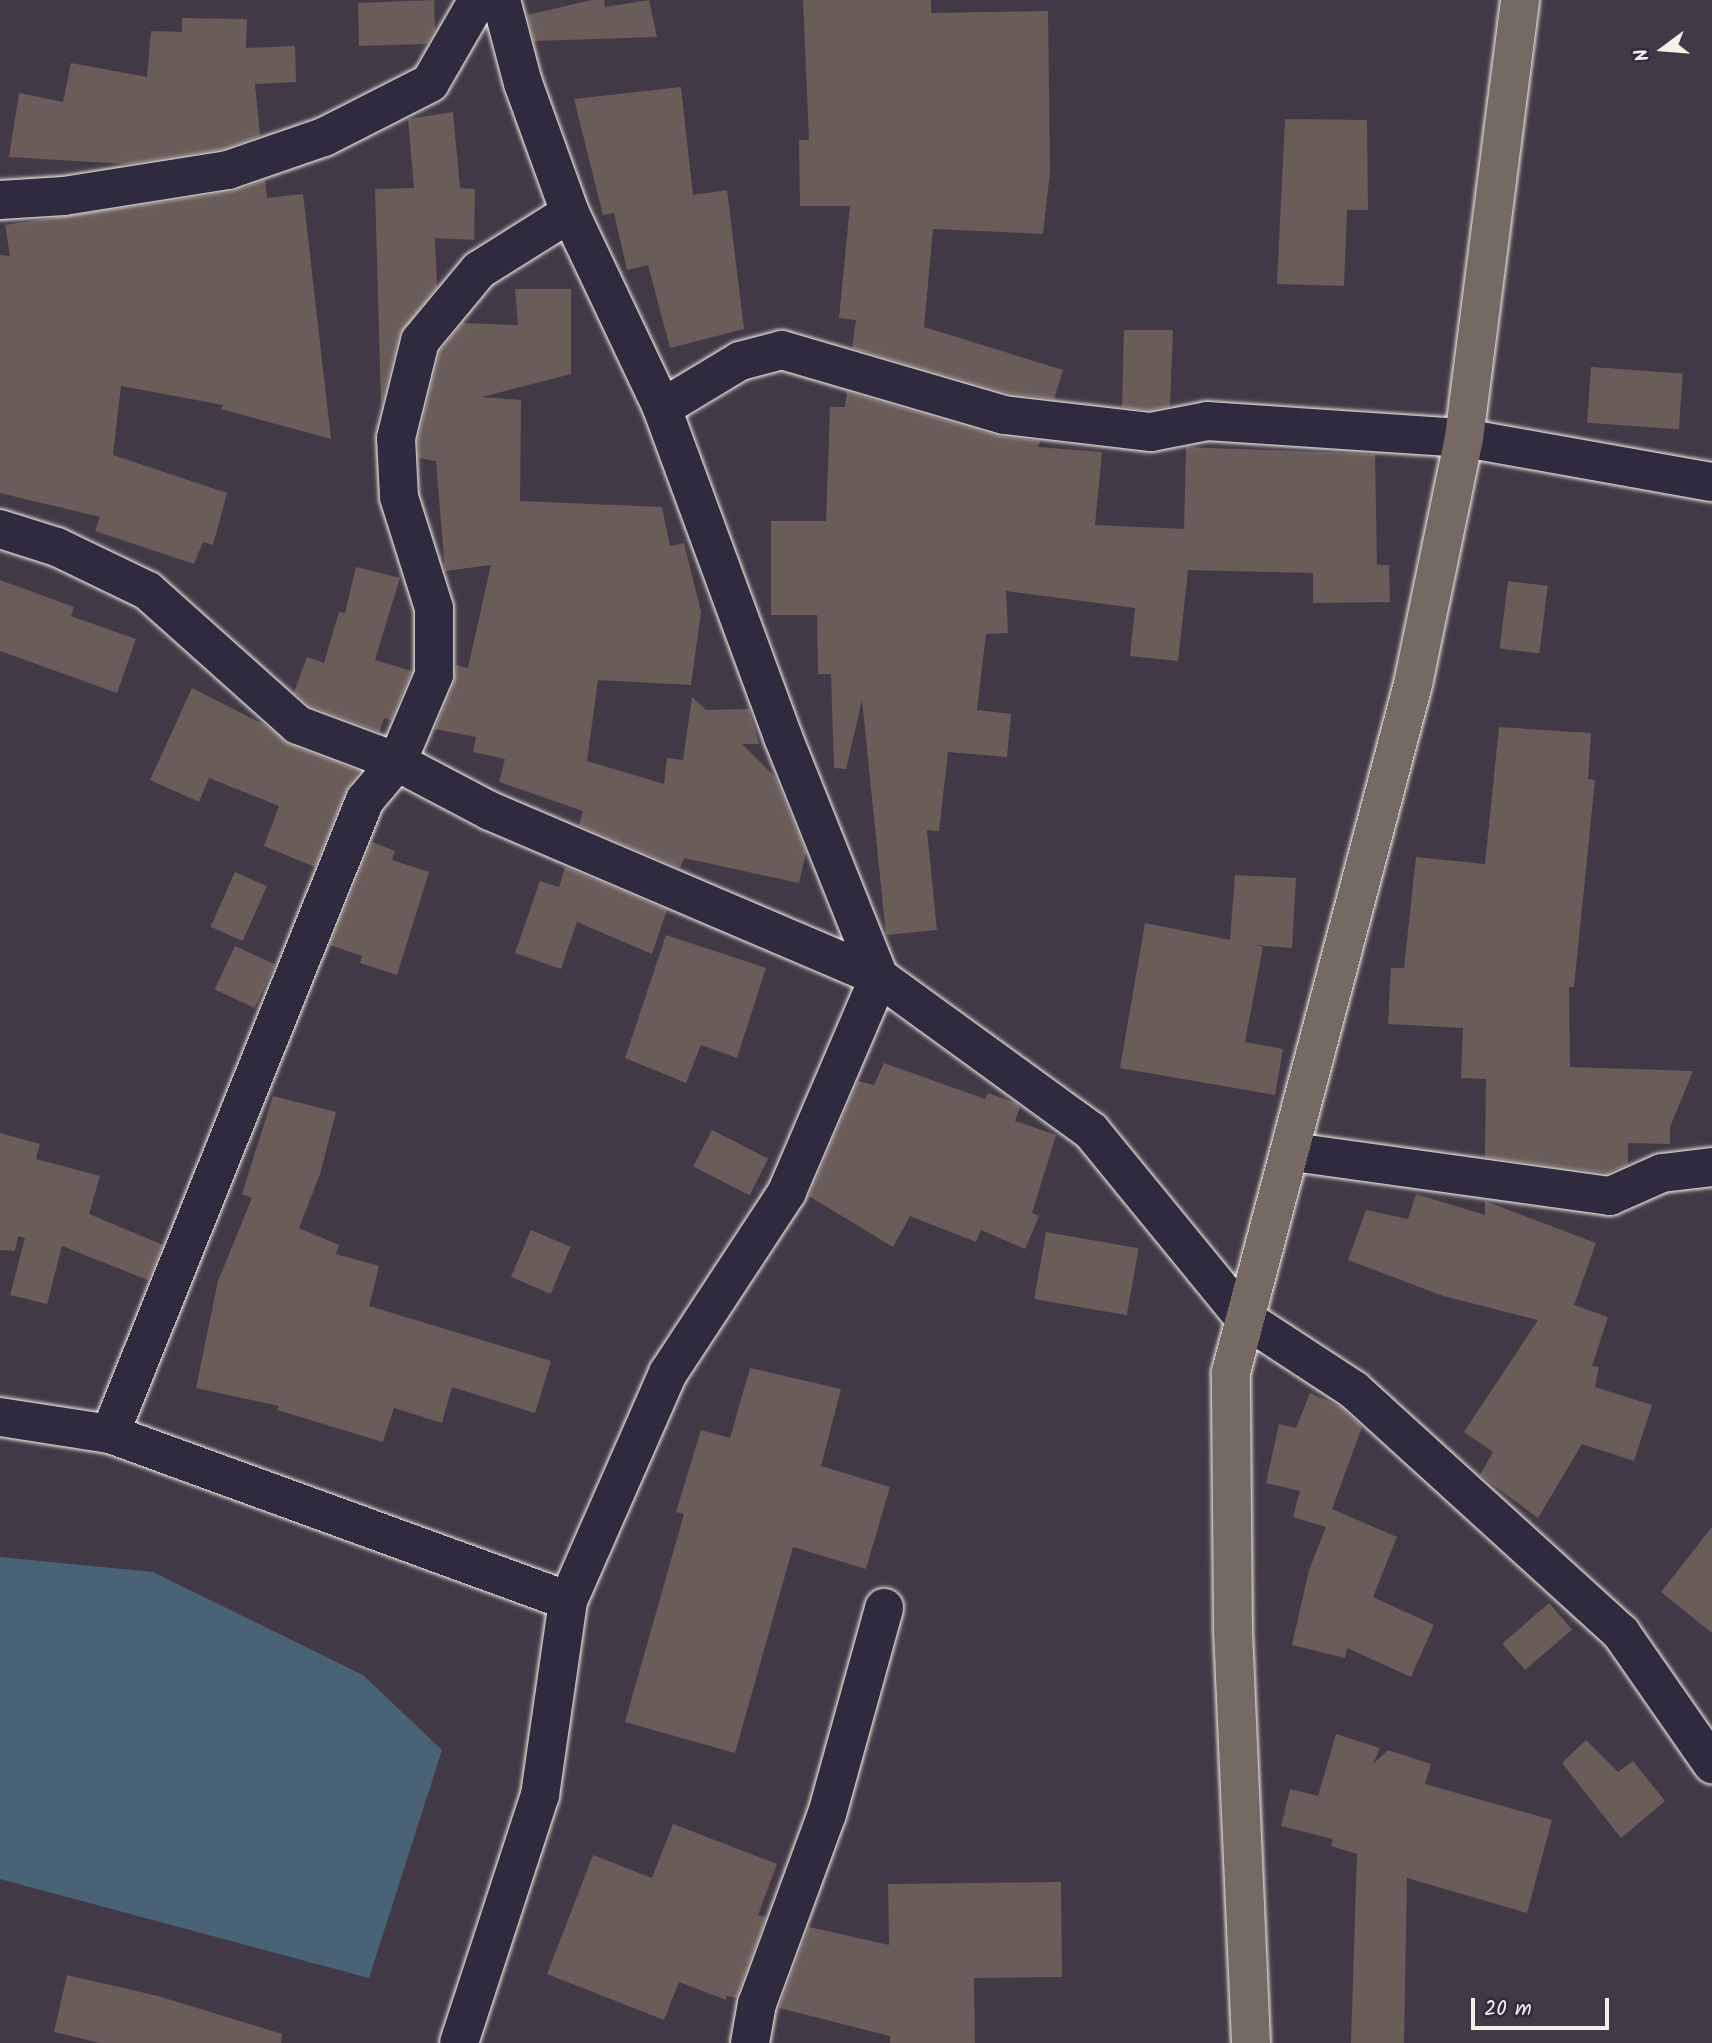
<!DOCTYPE html>
<html>
<head>
<meta charset="utf-8">
<style>
  body { margin:0 }
  #map { position:relative; width:1712px; height:2043px; overflow:hidden; background:#413945; font-family:Kalam,sans-serif }
  div>[style] { position:absolute }
  [style*='--x'] { left:calc(var(--x)*1px); top:calc(var(--y)*1px); width:calc(var(--w)*1px); rotate:calc(var(--a)*1deg) }
  .water>* { inset:0; background:#4a6275 }
  .building>* { inset:0; background:#6a5c59; transform-origin:0 0 }
  .roads { filter:drop-shadow(0 0 2px #f4f1e8) drop-shadow(0 0 2px #f4f1e8) }
  .minor>* { height:38px; margin:-19px; padding:0 19px; transform-origin:19px; border-radius:19px; background:#2f2a3d }
  .major>* { height:38px; margin:-19px; padding:0 19px; transform-origin:19px; border-radius:19px; background:#756964 }
  span { translate:-50% -50%; white-space:nowrap; text-align:center; line-height:1.15; -webkit-text-stroke:5px #2f2a3d; paint-order:stroke }
  .north { position:absolute; left:1628px; top:14px; width:70px; height:70px; -webkit-text-stroke:5px #2f2a3d; paint-order:stroke; rotate:254deg; font-size:19px; font-weight:700; line-height:28px; text-align:center; color:#f4f1e8 }
  .north::after { content:''; display:block; margin:auto; width:24px; height:32px; background:#f4f1e8; clip-path:polygon(50% 0,100% 100%,50% 72%,0 100%) }
  .scale { position:absolute; left:1471px; top:1998px; width:138px; height:32px; box-sizing:border-box; border:4px solid #f4f1e8; border-top:0; padding-left:9px; font-size:21px; line-height:24px; white-space:nowrap; color:#f4f1e8; -webkit-text-stroke:5px #2f2a3d; paint-order:stroke }
</style>
</head>
<body>
<div id="map">
  <div class="water">
    <i style="clip-path:polygon(0 1557px,153px 1572px,363px 1675px,442px 1750px,369px 1978px,0 1879px)"></i>
  </div>
  <div class="building">
    <i style="clip-path:polygon(434px 0,435px 30px,427px 44px,359px 46px,358px 3px)"></i>
    <i style="clip-path:polygon(591px 0,604px 0,605px 7px,649px 0,657px 37px,534px 41px,528px 15px)"></i>
    <i style="clip-path:polygon(803px 0,931px 0,931px 13px,1048px 11px,1050px 171px,1043px 234px,933px 229px,924px 327px,1063px 370px,1054px 399px,1008px 393px,852px 348px,856px 320px,839px 318px,850px 206px,800px 206px,799px 140px,809px 140px)"></i>
    <i style="clip-path:polygon(182px 18px,247px 19px,246px 48px,295px 46px,296px 82px,255px 84px,260px 136px,223px 149px,126px 164px,9px 157px,19px 93px,63px 102px,71px 63px,147px 77px,151px 31px,182px 32px)"></i>
    <i style="clip-path:polygon(681px 87px,693px 195px,727px 190px,744px 329px,670px 348px,648px 265px,627px 270px,614px 213px,603px 215px,574px 99px)"></i>
    <i style="clip-path:polygon(453px 112px,460px 188px,475px 189px,474px 240px,435px 238px,437px 287px,399px 335px,381px 406px,375px 189px,414px 188px,408px 119px)"></i>
    <i style="clip-path:polygon(1285px 119px,1367px 120px,1368px 210px,1347px 210px,1344px 286px,1277px 284px)"></i>
    <i style="clip-path:polygon(265px 180px,267px 198px,303px 194px,331px 439px,221px 409px,223px 405px,121px 386px,113px 455px,227px 493px,213px 545px,203px 542px,194px 564px,95px 531px,100px 517px,0 493px,0 255px,10px 256px,5px 225px,231px 192px)"></i>
    <i style="clip-path:polygon(515px 289px,571px 289px,571px 374px,482px 397px,521px 400px,520px 501px,662px 507px,670px 546px,684px 543px,701px 612px,691px 685px,598px 680px,587px 761px,664px 784px,667px 758px,683px 760px,692px 697px,706px 710px,749px 709px,759px 744px,742px 744px,775px 777px,806px 853px,799px 883px,684px 858px,680px 868px,579px 825px,583px 811px,499px 782px,505px 759px,473px 752px,476px 737px,435px 729px,454px 684px,456px 665px,468px 668px,491px 565px,445px 571px,436px 461px,419px 458px,418px 440px,440px 351px,463px 323px,518px 325px)"></i>
    <i style="clip-path:polygon(1124px 330px,1173px 330px,1170px 406px,1150px 410px,1122px 407px)"></i>
    <i style="left:1591px;top:367px;width:92px;height:56px;rotate:4deg"></i>
    <i style="clip-path:polygon(847px 392px,998px 436px,1040px 441px,1038px 447px,1102px 452px,1095px 525px,1184px 529px,1186px 447px,1375px 454px,1377px 565px,1389px 565px,1390px 602px,1313px 603px,1313px 573px,1188px 570px,1178px 661px,1130px 656px,1135px 608px,1006px 591px,1008px 633px,986px 634px,977px 710px,1011px 714px,1007px 757px,948px 752px,939px 831px,927px 830px,937px 930px,886px 935px,862px 700px,846px 769px,834px 768px,831px 674px,818px 674px,817px 615px,771px 615px,771px 521px,826px 521px,830px 407px,845px 407px)"></i>
    <i style="clip-path:polygon(356px 567px,400px 578px,375px 660px,412px 671px,391px 720px,384px 718px,380px 732px,310px 706px,294px 692px,307px 657px,324px 663px,339px 612px,345px 613px)"></i>
    <i style="clip-path:polygon(0 580px,74px 607px,71px 616px,136px 639px,117px 693px,0 651px)"></i>
    <i style="left:1508px;top:581px;width:40px;height:68px;rotate:7deg"></i>
    <i style="clip-path:polygon(192px 688px,265px 725px,290px 745px,359px 771px,345px 792px,315px 867px,264px 846px,279px 806px,209px 778px,199px 802px,150px 780px)"></i>
    <i style="clip-path:polygon(1499px 727px,1591px 733px,1588px 779px,1595px 780px,1574px 987px,1569px 987px,1570px 1067px,1693px 1071px,1670px 1127px,1670px 1144px,1628px 1143px,1628px 1164px,1607px 1173px,1485px 1157px,1486px 1079px,1461px 1078px,1463px 1028px,1388px 1024px,1391px 968px,1404px 968px,1416px 857px,1485px 864px)"></i>
    <i style="clip-path:polygon(372px 842px,395px 851px,392px 860px,429px 872px,397px 975px,360px 963px,362px 956px,330px 945px)"></i>
    <i style="clip-path:polygon(565px 867px,667px 910px,652px 954px,577px 922px,561px 969px,515px 953px,540px 881px,559px 887px)"></i>
    <i style="left:235px;top:872px;width:35px;height:60px;rotate:24deg"></i>
    <i style="clip-path:polygon(1235px 875px,1296px 878px,1292px 948px,1255px 945px,1263px 947px,1245px 1042px,1283px 1049px,1275px 1095px,1120px 1068px,1145px 923px,1230px 940px)"></i>
    <i style="clip-path:polygon(666px 935px,766px 968px,737px 1058px,701px 1045px,686px 1083px,625px 1058px)"></i>
    <i style="left:235px;top:946px;width:44px;height:48px;rotate:25deg"></i>
    <i style="clip-path:polygon(884px 1063px,985px 1099px,988px 1093px,1016px 1103px,1020px 1107px,1015px 1121px,1056px 1135px,1032px 1213px,1039px 1216px,1025px 1249px,981px 1230px,976px 1242px,910px 1216px,893px 1247px,809px 1196px,858px 1081px,874px 1085px)"></i>
    <i style="clip-path:polygon(273px 1096px,336px 1112px,320px 1174px,299px 1228px,339px 1245px,336px 1254px,379px 1266px,369px 1306px,551px 1361px,535px 1413px,452px 1387px,442px 1423px,394px 1408px,383px 1442px,277px 1410px,279px 1406px,196px 1388px,218px 1281px,252px 1198px,242px 1194px)"></i>
    <i style="left:712px;top:1130px;width:63px;height:41px;rotate:27deg"></i>
    <i style="clip-path:polygon(0 1133px,40px 1144px,36px 1159px,100px 1176px,89px 1214px,163px 1245px,148px 1280px,62px 1246px,47px 1304px,10px 1295px,25px 1238px,18px 1236px,15px 1251px,0 1250px)"></i>
    <i style="clip-path:polygon(1416px 1194px,1485px 1215px,1485px 1201px,1596px 1243px,1574px 1305px,1608px 1317px,1592px 1366px,1599px 1367px,1595px 1387px,1652px 1405px,1634px 1461px,1582px 1444px,1538px 1518px,1480px 1475px,1493px 1452px,1464px 1432px,1538px 1320px,1443px 1296px,1348px 1260px,1366px 1210px,1408px 1219px)"></i>
    <i style="left:531px;top:1230px;width:43px;height:51px;rotate:23deg"></i>
    <i style="left:1046px;top:1232px;width:94px;height:68px;rotate:10deg"></i>
    <i style="clip-path:polygon(750px 1368px,841px 1389px,821px 1466px,890px 1487px,866px 1569px,793px 1547px,735px 1753px,625px 1722px,684px 1514px,676px 1512px,701px 1430px,730px 1438px)"></i>
    <i style="clip-path:polygon(1310px 1393px,1341px 1407px,1362px 1427px,1332px 1509px,1397px 1537px,1373px 1597px,1434px 1625px,1411px 1677px,1347px 1648px,1345px 1658px,1292px 1645px,1309px 1570px,1326px 1527px,1293px 1517px,1300px 1491px,1266px 1483px,1279px 1424px,1296px 1428px)"></i>
    <i style="clip-path:polygon(1712px 1527px,1712px 1633px,1661px 1592px)"></i>
    <i style="left:1549px;top:1603px;width:35px;height:62px;rotate:49deg"></i>
    <i style="clip-path:polygon(1336px 1734px,1380px 1748px,1373px 1764px,1388px 1750px,1431px 1764px,1425px 1784px,1552px 1820px,1527px 1913px,1407px 1878px,1404px 2043px,1351px 2043px,1357px 1854px,1331px 1846px,1333px 1839px,1281px 1826px,1290px 1789px,1318px 1796px)"></i>
    <i style="clip-path:polygon(1586px 1740px,1618px 1772px,1633px 1761px,1665px 1801px,1621px 1838px,1562px 1763px)"></i>
    <i style="clip-path:polygon(673px 1824px,777px 1864px,758px 1915px,766px 1917px,736px 1998px,727px 1996px,726px 2000px,679px 1982px,664px 2020px,547px 1974px,593px 1855px,652px 1878px)"></i>
    <i style="clip-path:polygon(1061px 1882px,1062px 1977px,974px 1978px,975px 2043px,890px 2043px,890px 2036px,779px 2008px,809px 1927px,889px 1945px,888px 1884px)"></i>
    <i style="clip-path:polygon(67px 1975px,158px 1996px,282px 2034px,281px 2043px,100px 2043px,54px 2032px)"></i>
  </div>
  <div class="roads">
    <div class="minor">
      <i style="--x:501;--y:0;--w:86;--a:75.2"></i>
      <i style="--x:523;--y:83;--w:138;--a:70.1"></i>
      <i style="--x:570;--y:213;--w:216;--a:64.7"></i>
      <i style="--x:662;--y:408;--w:351;--a:69.8"></i>
      <i style="--x:783;--y:737;--w:258;--a:68.2"></i>
      <i style="--x:879;--y:977;--w:262;--a:36"></i>
      <i style="--x:1091;--y:1131;--w:242;--a:50.7"></i>
      <i style="--x:1244;--y:1318;--w:131;--a:33.2"></i>
      <i style="--x:1354;--y:1390;--w:361;--a:42.3"></i>
      <i style="--x:1621;--y:1633;--w:160;--a:55.2"></i>
      <i style="--x:0;--y:200;--w:64;--a:-3.6"></i>
      <i style="--x:64;--y:196;--w:166;--a:-9"></i>
      <i style="--x:228;--y:170;--w:102;--a:-19"></i>
      <i style="--x:324;--y:137;--w:119;--a:-27"></i>
      <i style="--x:430;--y:83;--w:96;--a:-60"></i>
      <i style="--x:662;--y:408;--w:91;--a:-31.1"></i>
      <i style="--x:740;--y:361;--w:43;--a:-14.7"></i>
      <i style="--x:782;--y:350;--w:231;--a:16.3"></i>
      <i style="--x:1004;--y:415;--w:148;--a:6.6"></i>
      <i style="--x:1151;--y:432;--w:57;--a:-11.1"></i>
      <i style="--x:1207;--y:421;--w:258;--a:3.8"></i>
      <i style="--x:1464;--y:438;--w:252;--a:10.1"></i>
      <i style="--x:0;--y:529;--w:60;--a:17.5"></i>
      <i style="--x:57;--y:547;--w:101;--a:25.8"></i>
      <i style="--x:148;--y:591;--w:201;--a:41.8"></i>
      <i style="--x:298;--y:725;--w:106;--a:20.5"></i>
      <i style="--x:397;--y:762;--w:105;--a:27.8"></i>
      <i style="--x:490;--y:811;--w:423;--a:23.1"></i>
      <i style="--x:879;--y:977;--w:234;--a:113.2"></i>
      <i style="--x:787;--y:1192;--w:217;--a:123.3"></i>
      <i style="--x:668;--y:1373;--w:249;--a:113.7"></i>
      <i style="--x:568;--y:1601;--w:196;--a:98.2"></i>
      <i style="--x:540;--y:1795;--w:261;--a:108.1"></i>
      <i style="--x:1293;--y:1152;--w:320;--a:7.9"></i>
      <i style="--x:1610;--y:1196;--w:57;--a:-23.9"></i>
      <i style="--x:1662;--y:1173;--w:50;--a:-6.8"></i>
      <i style="--x:0;--y:1417;--w:111;--a:8.8"></i>
      <i style="--x:110;--y:1434;--w:487;--a:20"></i>
      <i style="--x:110;--y:1434;--w:683;--a:-68.09"></i>
      <i style="--x:365;--y:800;--w:50;--a:-49.9"></i>
      <i style="--x:397;--y:762;--w:95;--a:-67"></i>
      <i style="--x:434;--y:675;--w:67;--a:-90"></i>
      <i style="--x:434;--y:608;--w:116;--a:-107.5"></i>
      <i style="--x:399;--y:497;--w:59;--a:-92.9"></i>
      <i style="--x:396;--y:438;--w:100;--a:-76.1"></i>
      <i style="--x:420;--y:341;--w:92;--a:-50.3"></i>
      <i style="--x:479;--y:270;--w:107;--a:-32.1"></i>
      <i style="--x:750;--y:2043;--w:40;--a:-80"></i>
      <i style="--x:757;--y:2004;--w:202;--a:-69.8"></i>
      <i style="--x:827;--y:1814;--w:214;--a:-74.5"></i>
    </div>
    <div class="major">
      <i style="--x:1251;--y:2043;--w:417;--a:-92.5"></i>
      <i style="--x:1233;--y:1626;--w:254;--a:-90.5"></i>
      <i style="--x:1231;--y:1372;--w:712;--a:-75.18"></i>
      <i style="--x:1413;--y:684;--w:251;--a:-78.3"></i>
      <i style="--x:1464;--y:438;--w:442;--a:-82.7"></i>
    </div>
  </div>
  <div class="north">N</div>
  <div class="scale">20 m</div>
</div>
</body>
</html>
